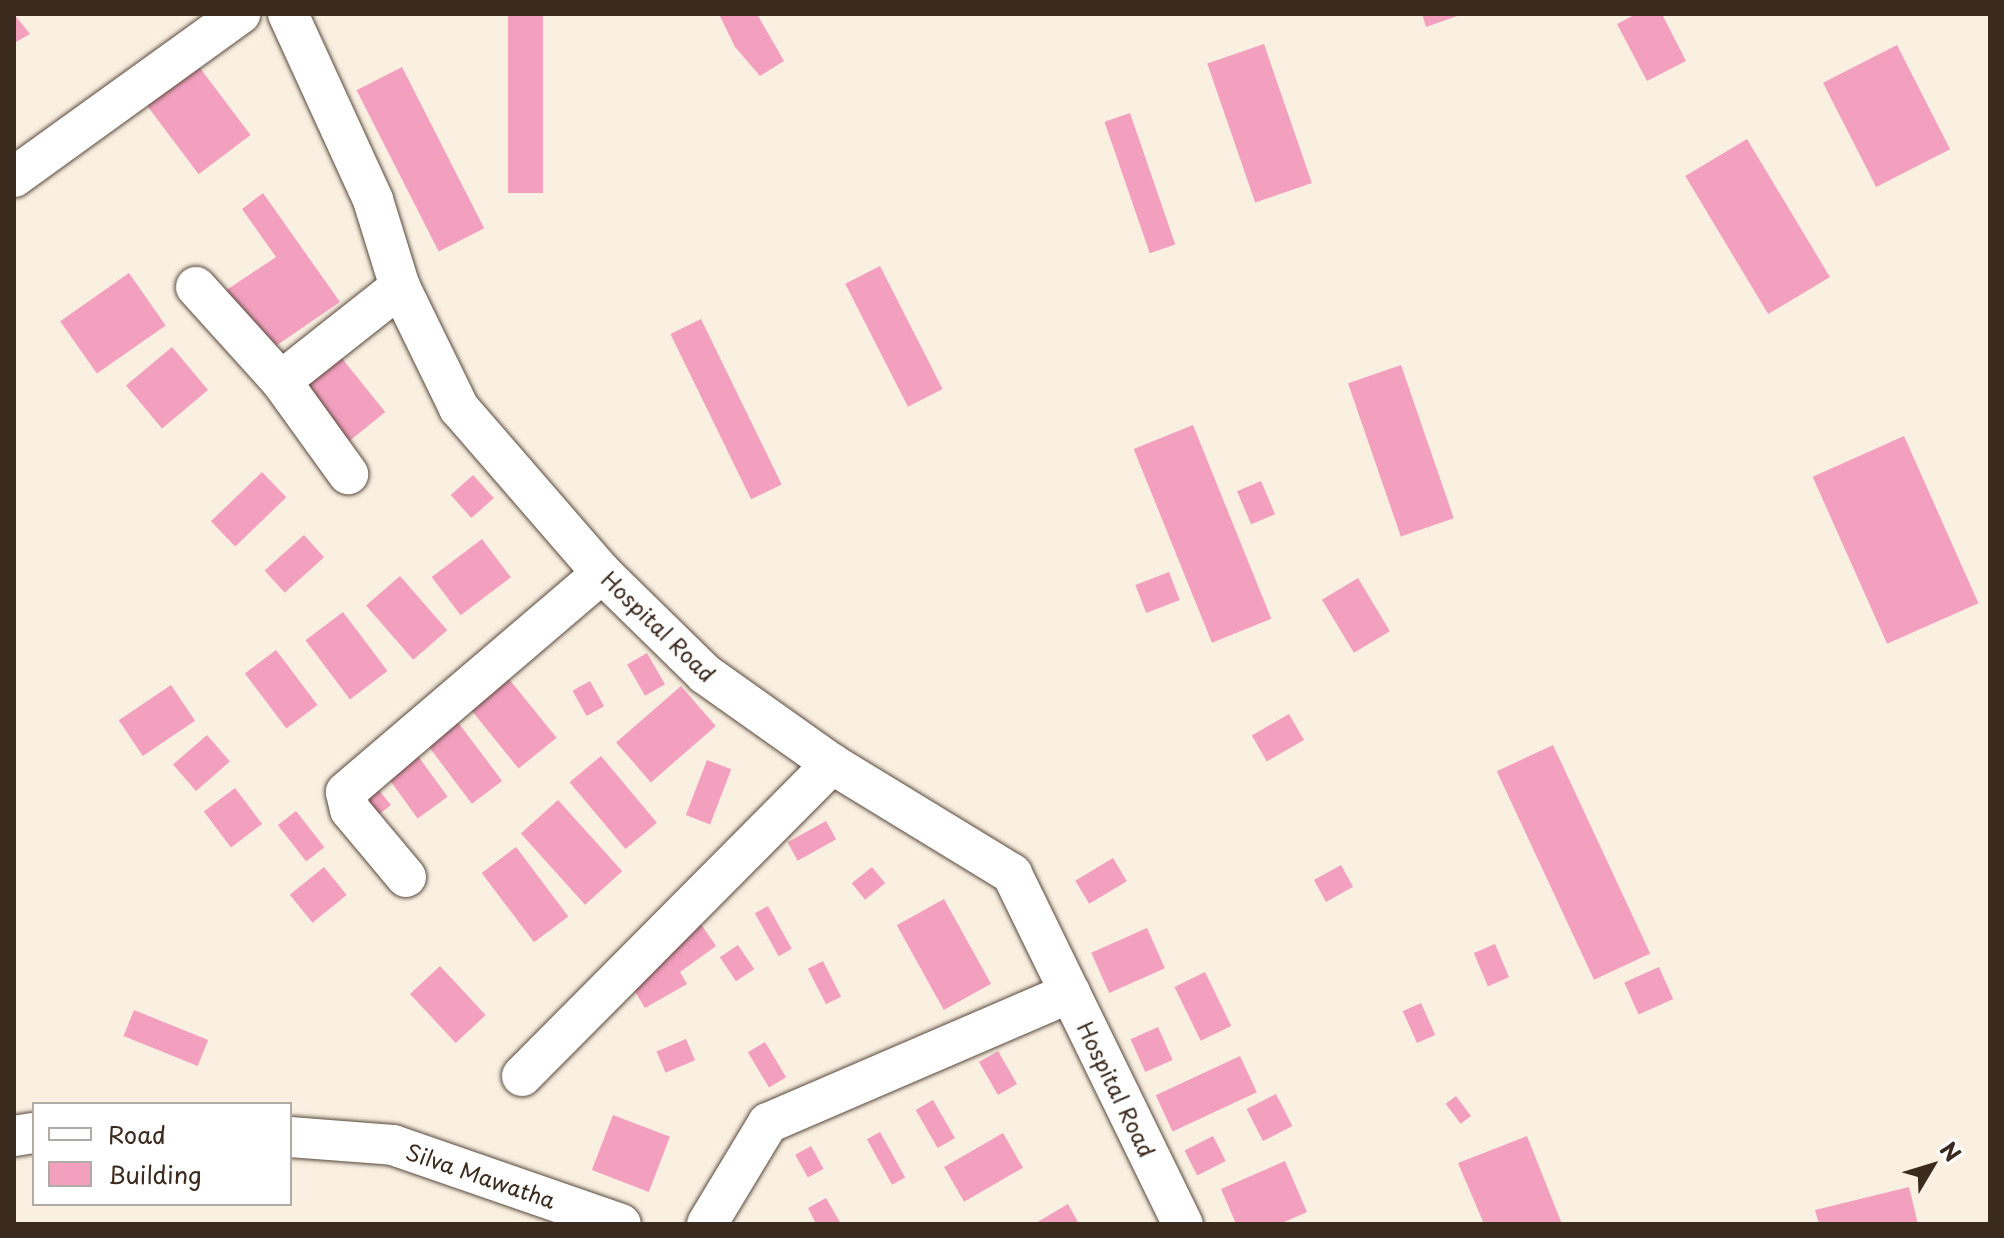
<!DOCTYPE html>
<html>
<head>
<meta charset="utf-8">
<style>
  body { margin:0 }
  #map { position:relative; width:2004px; height:1238px; overflow:hidden; background:#f9f0e2; font-family:"Playpen Sans",sans-serif }
  div>[style] { position:absolute }
  [style*='--x'] { left:calc(var(--x)*1px); top:calc(var(--y)*1px); width:calc(var(--w)*1px); rotate:calc(var(--a)*1deg) }
  .building>* { inset:0; background:#f3a0bf; transform-origin:0 0 }
  .roads { filter:drop-shadow(0 0 2px #58483b) drop-shadow(0 0 2px #58483b) }
  .street>* { height:40px; margin:-20px; padding:0 20px; transform-origin:20px; border-radius:20px; background:#fff }
  span { translate:-50% -50%; white-space:nowrap; text-align:center; line-height:1.15; -webkit-text-stroke:8px #fff; paint-order:stroke }
  .street-label { font-size:22px; color:#3b2a1e }
  .frame { position:absolute; inset:0; border:16px solid #3b2a1e; pointer-events:none }
  .legend { position:absolute; left:32px; top:1102px; width:260px; height:104px; box-sizing:border-box; background:#fff; border:2px solid #b1aaa5; margin:0; padding:10px 14px; list-style:none; font-size:24px; color:#3b2a1e }
  .legend li { display:flex; align-items:center; gap:16px; height:40px }
  .legend b { width:40px; border:2px solid #b1aaa5 }
  .north { position:absolute; left:1892px; top:1126px; width:80px; height:80px; -webkit-text-stroke:6px #fff; paint-order:stroke; rotate:52deg; font-size:22px; font-weight:700; line-height:32px; text-align:center; color:#3b2a1e }
  .north::after { content:''; display:block; margin:auto; width:28px; height:36px; background:#3b2a1e; clip-path:polygon(50% 0,100% 100%,50% 72%,0 100%) }
</style>
</head>
<body>
<div id="map">
  <div class="building">
    <i style="clip-path:polygon(14px 14px,30px 34px,14px 43px)"></i>
    <i style="left:508px;top:14px;width:35px;height:179px"></i>
    <i style="clip-path:polygon(719px 14px,757px 14px,784px 61px,760px 76px,735px 47px)"></i>
    <i style="clip-path:polygon(1422px 14px,1463px 14px,1426px 27px)"></i>
    <i style="clip-path:polygon(1636px 14px,1662px 14px,1686px 61px,1647px 81px,1617px 24px)"></i>
    <i style="left:1264px;top:44px;width:147px;height:60px;rotate:71deg"></i>
    <i style="left:1897px;top:45px;width:117px;height:83px;rotate:63deg"></i>
    <i style="left:194px;top:60px;width:94px;height:65px;rotate:53deg"></i>
    <i style="left:402px;top:67px;width:181px;height:51px;rotate:63deg"></i>
    <i style="left:1130px;top:113px;width:139px;height:27px;rotate:71deg"></i>
    <i style="left:1747px;top:139px;width:161px;height:72px;rotate:59deg"></i>
    <i style="clip-path:polygon(263px 193px,340px 302px,261px 356px,219px 295px,276px 257px,242px 209px)"></i>
    <i style="left:880px;top:266px;width:138px;height:39px;rotate:63deg"></i>
    <i style="left:129px;top:273px;width:64px;height:84px;rotate:55deg"></i>
    <i style="left:701px;top:319px;width:184px;height:34px;rotate:64deg"></i>
    <i style="left:172px;top:347px;width:56px;height:60px;rotate:50deg"></i>
    <i style="left:340px;top:356px;width:72px;height:53px;rotate:51deg"></i>
    <i style="left:1401px;top:365px;width:162px;height:56px;rotate:71deg"></i>
    <i style="left:1193px;top:425px;width:209px;height:64px;rotate:68deg"></i>
    <i style="left:1904px;top:436px;width:183px;height:100px;rotate:66deg"></i>
    <i style="left:262px;top:472px;width:35px;height:71px;rotate:46deg"></i>
    <i style="left:473px;top:475px;width:31px;height:30px;rotate:48deg"></i>
    <i style="left:1261px;top:481px;width:36px;height:26px;rotate:67deg"></i>
    <i style="left:304px;top:535px;width:30px;height:53px;rotate:48deg"></i>
    <i style="left:482px;top:539px;width:48px;height:63px;rotate:53deg"></i>
    <i style="left:1169px;top:572px;width:30px;height:36px;rotate:69deg"></i>
    <i style="left:400px;top:576px;width:72px;height:45px;rotate:49deg"></i>
    <i style="left:1358px;top:578px;width:62px;height:42px;rotate:59deg"></i>
    <i style="left:343px;top:612px;width:74px;height:47px;rotate:53deg"></i>
    <i style="left:276px;top:650px;width:69px;height:39px;rotate:53deg"></i>
    <i style="left:647px;top:653px;width:36px;height:23px;rotate:60deg"></i>
    <i style="left:505px;top:674px;width:82px;height:49px;rotate:51deg"></i>
    <i style="left:590px;top:681px;width:29px;height:20px;rotate:61deg"></i>
    <i style="left:171px;top:685px;width:43px;height:63px;rotate:56deg"></i>
    <i style="left:681px;top:686px;width:53px;height:86px;rotate:49deg"></i>
    <i style="left:451px;top:713px;width:85px;height:38px;rotate:53deg"></i>
    <i style="left:1289px;top:714px;width:30px;height:43px;rotate:60deg"></i>
    <i style="left:207px;top:735px;width:35px;height:45px;rotate:49deg"></i>
    <i style="left:410px;top:745px;width:64px;height:37px;rotate:54deg"></i>
    <i style="left:1553px;top:745px;width:230px;height:62px;rotate:65deg"></i>
    <i style="left:601px;top:756px;width:87px;height:41px;rotate:50deg"></i>
    <i style="left:707px;top:760px;width:26px;height:59px;rotate:21deg"></i>
    <i style="clip-path:polygon(368px 777px,391px 805px,368px 823px)"></i>
    <i style="left:235px;top:788px;width:45px;height:39px;rotate:53deg"></i>
    <i style="left:558px;top:800px;width:96px;height:50px;rotate:48deg"></i>
    <i style="left:296px;top:811px;width:46px;height:23px;rotate:52deg"></i>
    <i style="left:826px;top:821px;width:21px;height:44px;rotate:61deg"></i>
    <i style="left:516px;top:847px;width:87px;height:43px;rotate:53deg"></i>
    <i style="left:1113px;top:858px;width:27px;height:44px;rotate:59deg"></i>
    <i style="left:1341px;top:865px;width:25px;height:31px;rotate:61deg"></i>
    <i style="left:324px;top:867px;width:36px;height:44px;rotate:51deg"></i>
    <i style="left:872px;top:867px;width:21px;height:26px;rotate:51deg"></i>
    <i style="left:944px;top:899px;width:97px;height:54px;rotate:61deg"></i>
    <i style="left:768px;top:906px;width:49px;height:15px;rotate:61deg"></i>
    <i style="clip-path:polygon(696px 917px,716px 946px,680px 972px,687px 984px,645px 1008px,617px 962px)"></i>
    <i style="left:1147px;top:928px;width:44px;height:61px;rotate:66deg"></i>
    <i style="left:1495px;top:944px;width:36px;height:23px;rotate:67deg"></i>
    <i style="left:738px;top:945px;width:29px;height:22px;rotate:56deg"></i>
    <i style="left:823px;top:961px;width:40px;height:17px;rotate:63deg"></i>
    <i style="left:440px;top:966px;width:67px;height:41px;rotate:47deg"></i>
    <i style="left:1659px;top:967px;width:35px;height:38px;rotate:66deg"></i>
    <i style="left:1205px;top:972px;width:60px;height:34px;rotate:64deg"></i>
    <i style="left:1421px;top:1003px;width:35px;height:20px;rotate:66deg"></i>
    <i style="left:134px;top:1010px;width:80px;height:28px;rotate:22deg"></i>
    <i style="left:1158px;top:1027px;width:36px;height:30px;rotate:66deg"></i>
    <i style="left:686px;top:1039px;width:23px;height:32px;rotate:67deg"></i>
    <i style="left:765px;top:1042px;width:41px;height:20px;rotate:59deg"></i>
    <i style="left:998px;top:1051px;width:38px;height:22px;rotate:60deg"></i>
    <i style="left:1240px;top:1056px;width:40px;height:93px;rotate:65deg"></i>
    <i style="left:1276px;top:1094px;width:36px;height:33px;rotate:63deg"></i>
    <i style="left:1456px;top:1096px;width:25px;height:13px;rotate:53deg"></i>
    <i style="left:933px;top:1100px;width:44px;height:20px;rotate:60deg"></i>
    <i style="left:613px;top:1115px;width:61px;height:59px;rotate:21deg"></i>
    <i style="left:880px;top:1132px;width:52px;height:15px;rotate:61deg"></i>
    <i style="left:1003px;top:1133px;width:40px;height:68px;rotate:60deg"></i>
    <i style="left:1213px;top:1136px;width:28px;height:32px;rotate:63deg"></i>
    <i style="clip-path:polygon(1527px 1136px,1562px 1224px,1484px 1224px,1458px 1163px)"></i>
    <i style="left:811px;top:1146px;width:26px;height:18px;rotate:61deg"></i>
    <i style="clip-path:polygon(1285px 1161px,1307px 1212px,1280px 1224px,1236px 1224px,1221px 1189px)"></i>
    <i style="clip-path:polygon(1909px 1187px,1918px 1224px,1819px 1224px,1815px 1210px)"></i>
    <i style="clip-path:polygon(826px 1198px,841px 1224px,816px 1224px,808px 1208px)"></i>
    <i style="clip-path:polygon(1068px 1204px,1079px 1224px,1034px 1224px)"></i>
  </div>
  <div class="roads">
    <div class="street">
      <i style="--x:288;--y:14;--w:205;--a:65.4"></i>
      <i style="--x:373;--y:200;--w:91;--a:72.8"></i>
      <i style="--x:400;--y:287;--w:135;--a:64"></i>
      <i style="--x:459;--y:408;--w:218;--a:49.1"></i>
      <i style="--x:602;--y:573;--w:144;--a:44.4"></i>
      <i style="--x:705;--y:674;--w:156;--a:35.3"></i>
      <i style="--x:832;--y:764;--w:211;--a:31.4"></i>
      <i style="--x:1012;--y:874;--w:390;--a:64"></i>
      <i style="--x:14;--y:177;--w:279;--a:-35.8"></i>
      <i style="--x:196;--y:287;--w:127;--a:47.9"></i>
      <i style="--x:281;--y:381;--w:115;--a:54.2"></i>
      <i style="--x:281;--y:381;--w:152;--a:-38.3"></i>
      <i style="--x:406;--y:877;--w:87;--a:-129.9"></i>
      <i style="--x:350;--y:810;--w:18;--a:-103"></i>
      <i style="--x:346;--y:792;--w:337;--a:-40.5"></i>
      <i style="--x:522;--y:1076;--w:440;--a:-45.2"></i>
      <i style="--x:14;--y:1136;--w:20;--a:-9"></i>
      <i style="--x:290;--y:1137;--w:103;--a:4.4"></i>
      <i style="--x:393;--y:1145;--w:241;--a:19.1"></i>
      <i style="--x:707;--y:1224;--w:118;--a:-58.9"></i>
      <i style="--x:768;--y:1123;--w:329;--a:-23.3"></i>
    </div>
  </div>
  <div class="street-label">
    <span style="left:659px;top:626px;rotate:44deg">Hospital Road</span>
    <span style="left:1117px;top:1089px;rotate:64deg">Hospital Road</span>
    <span style="left:481px;top:1175px;rotate:19deg">Silva Mawatha</span>
  </div>
  <div class="frame"></div>
  <ul class="legend">
  <li><b style="height:10px;background:#fff"></b>Road</li>
  <li><b style="height:22px;background:#f3a0bf"></b>Building</li>
  </ul>
  <div class="north">N</div>
</div>
</body>
</html>
